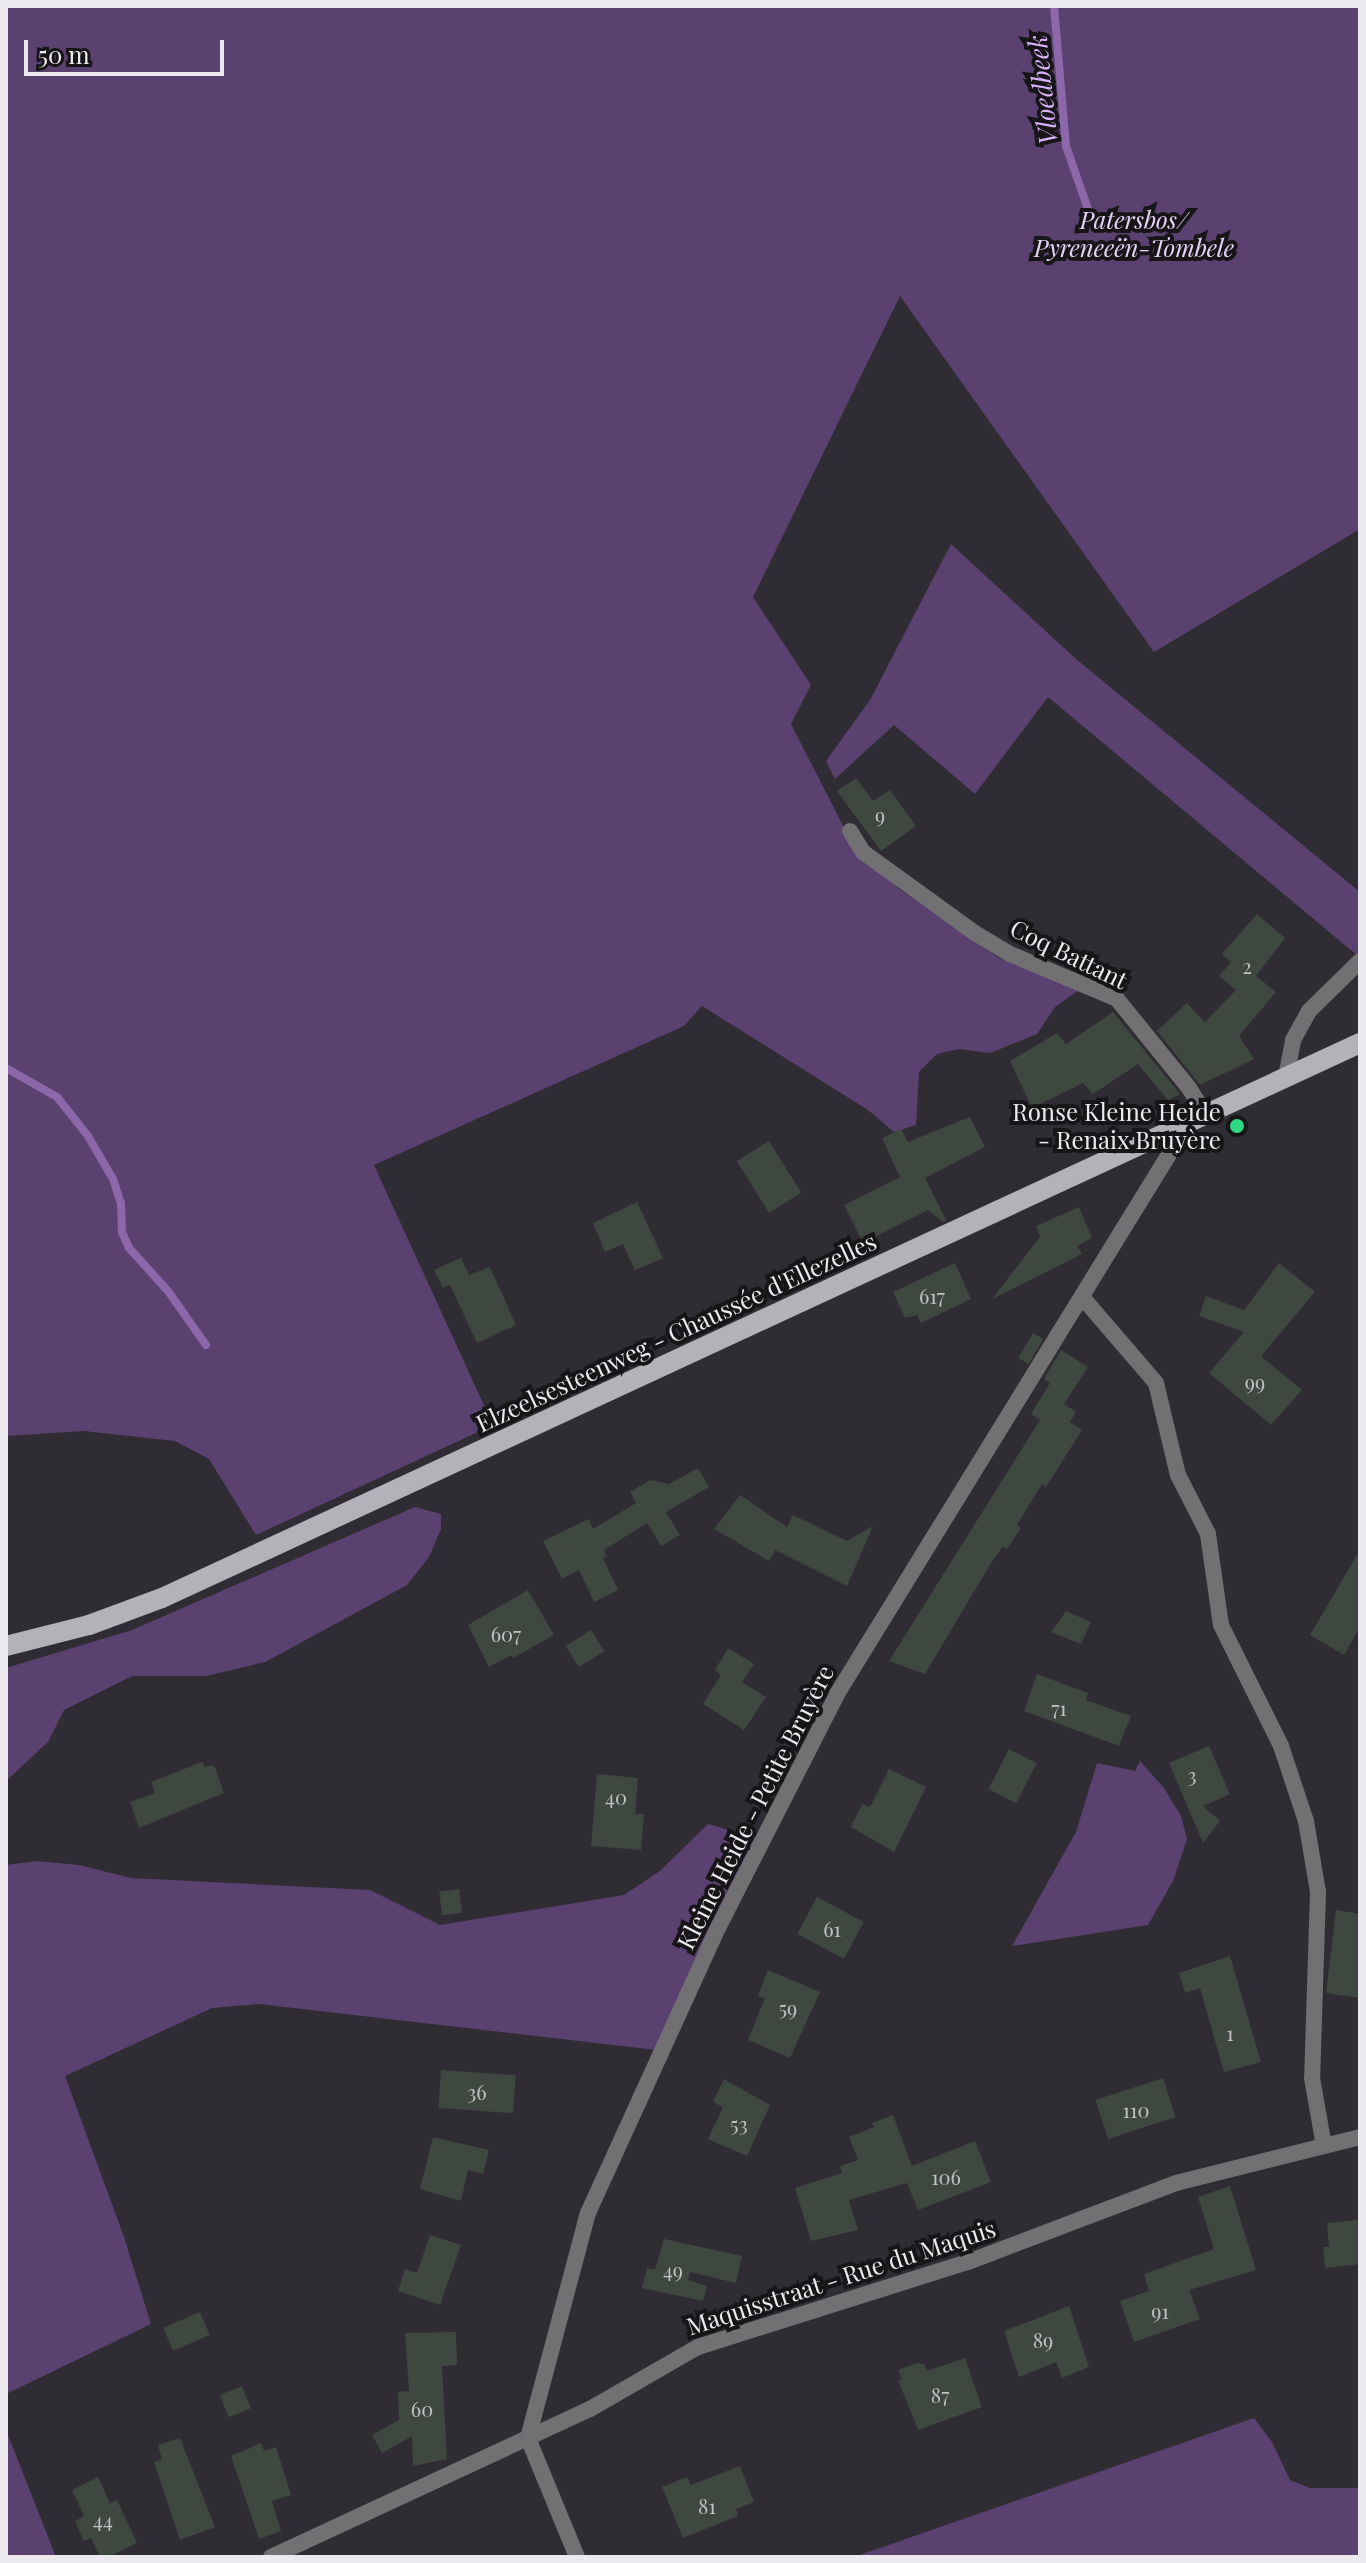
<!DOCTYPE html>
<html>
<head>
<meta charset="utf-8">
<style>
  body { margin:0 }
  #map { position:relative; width:1366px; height:2563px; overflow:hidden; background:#302c33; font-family:"Playfair Display",serif }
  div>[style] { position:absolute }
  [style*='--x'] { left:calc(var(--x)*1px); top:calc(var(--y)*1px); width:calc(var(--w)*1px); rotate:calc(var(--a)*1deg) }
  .green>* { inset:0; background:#5b4170 }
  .stream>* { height:8px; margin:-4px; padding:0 4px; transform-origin:4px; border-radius:4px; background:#8c68aa }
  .building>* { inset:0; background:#3f4741; transform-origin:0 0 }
  .minor>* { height:16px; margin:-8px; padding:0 8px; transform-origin:8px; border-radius:8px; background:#727073 }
  .primary>* { height:20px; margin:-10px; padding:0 10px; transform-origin:10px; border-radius:10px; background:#b5b1b9 }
  .dots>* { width:22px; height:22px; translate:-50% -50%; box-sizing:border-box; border:4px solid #171518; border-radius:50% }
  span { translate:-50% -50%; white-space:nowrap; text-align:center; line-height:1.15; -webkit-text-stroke:8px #171518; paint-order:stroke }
  .number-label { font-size:20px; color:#c1c1c3 }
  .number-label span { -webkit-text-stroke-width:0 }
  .park-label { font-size:24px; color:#e7d3f8; font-style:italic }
  .street-label { font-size:24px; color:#eceaee }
  .poi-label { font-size:24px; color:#eceaee }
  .right { translate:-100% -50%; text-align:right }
  .water-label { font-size:26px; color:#d8b1fa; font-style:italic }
  .frame { position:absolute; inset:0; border:8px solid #eceaee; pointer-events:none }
  .scale { position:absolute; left:24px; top:40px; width:200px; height:36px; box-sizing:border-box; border:4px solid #eceaee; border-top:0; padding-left:10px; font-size:24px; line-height:28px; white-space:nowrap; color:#eceaee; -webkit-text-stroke:6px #171518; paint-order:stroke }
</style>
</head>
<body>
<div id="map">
  <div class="green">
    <i style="clip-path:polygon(6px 6px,1360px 6px,1360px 529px,1154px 652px,900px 296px,753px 597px,811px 685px,791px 724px,857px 853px,899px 889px,999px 958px,1079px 990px,1055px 1007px,1037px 1034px,990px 1053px,959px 1049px,937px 1054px,919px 1072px,916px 1125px,894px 1132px,868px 1110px,702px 1006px,684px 1026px,374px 1165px,493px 1425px,256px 1535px,209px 1459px,175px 1441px,84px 1431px,6px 1436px)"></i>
    <i style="clip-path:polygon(951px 544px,1076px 659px,1360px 892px,1360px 954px,1358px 956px,1048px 697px,975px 794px,894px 725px,835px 779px,826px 761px,870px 700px)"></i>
    <i style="clip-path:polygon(415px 1507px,441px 1514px,441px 1529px,429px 1557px,407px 1585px,265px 1662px,206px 1676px,132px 1676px,64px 1710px,48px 1742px,6px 1781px,6px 1668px,132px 1630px)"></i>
    <i style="clip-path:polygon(1140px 1761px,1164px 1788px,1181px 1816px,1187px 1839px,1173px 1881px,1148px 1925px,1012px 1946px,1076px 1832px,1097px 1763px,1135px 1771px)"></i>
    <i style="clip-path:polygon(708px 1824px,757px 1838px,656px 2050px,259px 2004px,212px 2008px,65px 2076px,124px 2237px,151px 2324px,6px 2394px,6px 1865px,37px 1861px,79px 1865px,131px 1878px,370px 1890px,440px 1925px,624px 1895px,660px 1871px)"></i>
    <i style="clip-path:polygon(1254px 2418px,1272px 2442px,1290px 2480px,1310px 2488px,1360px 2488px,1360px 2557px,854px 2557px)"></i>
    <i style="clip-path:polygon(6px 2430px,56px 2557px,6px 2557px)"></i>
  </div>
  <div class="stream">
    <i style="--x:1054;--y:6;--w:141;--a:85.1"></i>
    <i style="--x:1066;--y:146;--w:73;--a:70.8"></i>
    <i style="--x:6;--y:1068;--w:59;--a:29.6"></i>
    <i style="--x:57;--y:1097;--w:50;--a:51.5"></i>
    <i style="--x:88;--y:1136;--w:50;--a:59.8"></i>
    <i style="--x:113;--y:1179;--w:25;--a:72"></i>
    <i style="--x:121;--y:1203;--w:29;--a:88"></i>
    <i style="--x:122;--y:1232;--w:17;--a:66"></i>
    <i style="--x:129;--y:1248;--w:58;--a:47.8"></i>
    <i style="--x:168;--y:1291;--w:66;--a:54.9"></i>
  </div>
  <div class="building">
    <i style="clip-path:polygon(856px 778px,873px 801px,890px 790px,916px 826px,881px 851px,837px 791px)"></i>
    <i style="clip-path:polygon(1257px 914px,1285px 938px,1256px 976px,1276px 992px,1239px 1036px,1254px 1059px,1200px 1085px,1157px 1031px,1187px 1003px,1205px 1022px,1236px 990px,1219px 976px,1231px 962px,1222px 954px)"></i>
    <i style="clip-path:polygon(1113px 1012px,1180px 1094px,1168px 1100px,1138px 1064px,1093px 1094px,1083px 1083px,1032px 1108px,1010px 1061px,1057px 1033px,1066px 1044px)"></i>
    <i style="clip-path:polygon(970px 1117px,985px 1147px,925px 1178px,946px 1220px,943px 1222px,928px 1210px,863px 1243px,844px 1205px,900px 1177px,882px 1138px,901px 1129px,908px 1142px)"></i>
    <i style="left:769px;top:1141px;width:61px;height:38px;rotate:58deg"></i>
    <i style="clip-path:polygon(637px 1202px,663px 1258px,635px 1270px,623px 1244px,605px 1252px,593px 1223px)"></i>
    <i style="clip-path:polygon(1079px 1207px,1092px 1238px,1077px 1246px,1082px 1254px,992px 1299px,1040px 1237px,1036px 1226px)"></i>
    <i style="clip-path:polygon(461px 1258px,469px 1275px,490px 1267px,516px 1325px,477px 1343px,450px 1285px,443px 1288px,434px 1270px)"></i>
    <i style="clip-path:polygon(955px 1263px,971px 1299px,921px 1323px,917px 1315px,905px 1318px,893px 1292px)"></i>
    <i style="clip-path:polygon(1279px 1263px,1315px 1292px,1261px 1356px,1302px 1390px,1271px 1425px,1209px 1373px,1244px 1332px,1199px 1316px,1206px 1296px,1244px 1310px)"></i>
    <i style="left:1033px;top:1333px;width:12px;height:29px;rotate:31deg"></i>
    <i style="clip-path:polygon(1061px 1350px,1088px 1367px,1064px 1404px,1076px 1412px,1070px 1422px,1082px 1430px,1046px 1487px,1042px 1484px,1017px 1525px,1021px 1528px,1007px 1549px,1003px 1547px,994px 1558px,925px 1674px,889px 1661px,1040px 1420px,1031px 1414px,1050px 1383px,1044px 1379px)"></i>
    <i style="clip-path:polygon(698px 1468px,709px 1487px,666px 1512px,680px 1535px,661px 1546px,647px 1523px,604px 1550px,607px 1556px,603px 1558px,618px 1590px,594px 1602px,579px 1570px,562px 1579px,543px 1541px,589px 1519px,593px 1529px,636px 1503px,630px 1492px,650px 1480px,669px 1484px)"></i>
    <i style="clip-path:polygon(740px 1495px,787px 1527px,793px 1515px,847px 1541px,873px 1526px,847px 1586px,775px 1550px,769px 1561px,714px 1529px)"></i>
    <i style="clip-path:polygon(1360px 1550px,1360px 1627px,1344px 1655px,1310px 1635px)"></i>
    <i style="clip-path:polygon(528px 1590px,554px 1635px,513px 1658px,511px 1655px,489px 1667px,468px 1625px)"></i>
    <i style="clip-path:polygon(1066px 1611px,1091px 1622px,1081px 1644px,1051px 1632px)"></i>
    <i style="left:591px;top:1630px;width:25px;height:30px;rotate:58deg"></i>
    <i style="clip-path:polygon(728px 1648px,754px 1664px,742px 1682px,766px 1697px,744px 1730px,703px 1704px,721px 1675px,715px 1670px)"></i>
    <i style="clip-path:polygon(1037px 1674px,1088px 1693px,1086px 1700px,1131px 1716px,1119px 1746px,1024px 1711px)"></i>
    <i style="clip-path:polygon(1209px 1746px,1230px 1794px,1203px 1806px,1220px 1821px,1203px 1843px,1169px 1763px)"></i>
    <i style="left:1009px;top:1749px;width:31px;height:45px;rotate:27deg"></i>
    <i style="clip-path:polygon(202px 1762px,205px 1767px,214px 1765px,224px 1793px,139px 1828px,130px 1802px,155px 1793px,151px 1782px)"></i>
    <i style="clip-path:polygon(889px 1769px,926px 1787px,894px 1852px,851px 1827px,862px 1804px,870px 1807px)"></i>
    <i style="clip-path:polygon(597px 1774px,638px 1778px,635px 1814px,644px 1814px,641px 1850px,591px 1846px)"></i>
    <i style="left:459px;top:1889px;width:24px;height:20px;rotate:83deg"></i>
    <i style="left:817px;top:1897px;width:53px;height:42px;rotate:28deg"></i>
    <i style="clip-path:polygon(1336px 1910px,1360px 1914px,1360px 1998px,1326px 1993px)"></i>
    <i style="clip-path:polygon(1230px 1956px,1261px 2062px,1224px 2072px,1200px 1988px,1185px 1993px,1179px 1973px)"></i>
    <i style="clip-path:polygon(768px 1970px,820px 1992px,790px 2058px,748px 2040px,765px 1998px,758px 1996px)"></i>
    <i style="left:441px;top:2070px;width:75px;height:38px;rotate:4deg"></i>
    <i style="left:1163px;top:2078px;width:41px;height:71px;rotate:72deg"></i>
    <i style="clip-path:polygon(724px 2079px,770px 2105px,747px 2156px,708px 2139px,723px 2107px,713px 2102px)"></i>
    <i style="clip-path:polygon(893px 2115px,912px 2166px,975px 2141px,991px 2182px,918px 2210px,907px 2183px,849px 2200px,858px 2230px,811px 2241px,795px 2188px,842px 2173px,840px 2166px,858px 2160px,849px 2137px,874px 2127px,872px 2123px)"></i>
    <i style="clip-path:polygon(433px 2137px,489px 2150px,483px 2174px,468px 2170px,461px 2201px,420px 2189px)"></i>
    <i style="clip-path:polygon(1230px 2186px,1256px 2270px,1189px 2290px,1200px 2319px,1134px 2342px,1120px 2301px,1149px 2291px,1144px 2274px,1214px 2249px,1198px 2197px)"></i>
    <i style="clip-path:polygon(1358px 2220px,1360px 2264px,1325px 2268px,1323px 2247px,1329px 2247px,1327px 2223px)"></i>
    <i style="clip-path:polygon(430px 2235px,461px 2245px,440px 2305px,398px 2291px,405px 2269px,417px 2273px)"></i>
    <i style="clip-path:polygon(664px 2239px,742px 2256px,736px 2283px,690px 2272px,688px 2280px,707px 2286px,703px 2301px,642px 2288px,647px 2268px,655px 2270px)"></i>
    <i style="clip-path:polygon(1069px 2306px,1089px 2367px,1062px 2378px,1056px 2362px,1019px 2377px,1004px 2331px)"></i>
    <i style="left:200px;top:2312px;width:25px;height:40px;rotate:67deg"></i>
    <i style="clip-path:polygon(456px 2332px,457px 2365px,442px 2366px,447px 2459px,413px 2466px,412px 2436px,382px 2453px,372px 2435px,399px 2420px,398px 2392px,409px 2391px,405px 2333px)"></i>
    <i style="clip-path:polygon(965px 2358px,982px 2407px,918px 2430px,898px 2380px,902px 2379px,898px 2370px,917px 2363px,924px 2364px,927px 2371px)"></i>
    <i style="left:242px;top:2386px;width:24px;height:24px;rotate:68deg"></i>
    <i style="clip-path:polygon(180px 2438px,215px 2527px,180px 2540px,154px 2462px,162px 2459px,158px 2445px)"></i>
    <i style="clip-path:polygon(261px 2443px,264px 2451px,276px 2447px,291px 2495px,272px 2501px,281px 2531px,259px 2539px,231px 2456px)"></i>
    <i style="clip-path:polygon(740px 2466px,754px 2502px,736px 2509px,738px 2516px,683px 2538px,662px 2487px,687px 2477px,691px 2485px)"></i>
    <i style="clip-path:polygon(98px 2477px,110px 2503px,117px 2500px,137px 2543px,108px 2557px,100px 2557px,91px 2538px,84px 2541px,75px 2521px,84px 2516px,72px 2490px)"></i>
  </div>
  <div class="minor">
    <i style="--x:850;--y:831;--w:25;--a:58"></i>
    <i style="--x:863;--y:852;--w:138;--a:35.9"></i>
    <i style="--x:975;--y:933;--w:41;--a:31"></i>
    <i style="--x:1010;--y:954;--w:116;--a:22.8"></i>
    <i style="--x:1117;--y:999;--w:114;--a:51"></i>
    <i style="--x:1189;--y:1088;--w:31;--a:58"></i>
    <i style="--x:1286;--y:1077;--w:38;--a:-79"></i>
    <i style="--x:1293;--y:1040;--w:33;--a:-61"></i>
    <i style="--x:1309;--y:1011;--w:71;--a:-44.4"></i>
    <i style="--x:1083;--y:1298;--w:112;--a:49.3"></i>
    <i style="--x:1156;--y:1383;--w:95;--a:76.6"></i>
    <i style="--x:1178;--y:1475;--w:66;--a:63"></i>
    <i style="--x:1208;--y:1534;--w:92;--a:81.9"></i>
    <i style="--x:1221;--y:1625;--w:135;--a:63.6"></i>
    <i style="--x:1281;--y:1746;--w:79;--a:71.6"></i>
    <i style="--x:1306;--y:1821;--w:72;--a:80.4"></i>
    <i style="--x:1318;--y:1892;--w:186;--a:91.8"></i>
    <i style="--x:1312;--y:2078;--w:69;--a:80"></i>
    <i style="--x:271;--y:2557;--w:352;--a:-24.9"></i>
    <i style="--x:590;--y:2409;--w:125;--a:-29.9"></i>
    <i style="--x:698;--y:2347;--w:283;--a:-17.5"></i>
    <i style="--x:968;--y:2262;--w:222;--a:-20.8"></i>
    <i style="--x:1176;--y:2183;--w:190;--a:-14"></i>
    <i style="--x:577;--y:2557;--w:129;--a:-112.4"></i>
    <i style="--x:528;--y:2438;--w:233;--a:-75.1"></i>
    <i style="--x:588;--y:2213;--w:313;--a:-65.5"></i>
    <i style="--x:718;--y:1928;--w:263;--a:-63"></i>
    <i style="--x:837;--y:1694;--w:632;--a:-58.4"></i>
    <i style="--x:1168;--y:1156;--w:30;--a:-70"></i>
  </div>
  <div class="primary">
    <i style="--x:6;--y:1646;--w:86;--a:-14.2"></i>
    <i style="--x:89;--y:1625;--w:78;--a:-20.3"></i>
    <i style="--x:162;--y:1598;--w:1320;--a:-24.86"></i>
  </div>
  <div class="dots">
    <i style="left:1237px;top:1126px;background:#2fd883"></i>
  </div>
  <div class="number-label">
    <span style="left:880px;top:814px">9</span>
    <span style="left:1247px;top:965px">2</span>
    <span style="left:932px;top:1295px">617</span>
    <span style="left:1255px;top:1381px">99</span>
    <span style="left:506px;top:1633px">607</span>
    <span style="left:1059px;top:1707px">71</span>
    <span style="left:1192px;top:1774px">3</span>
    <span style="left:616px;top:1796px">40</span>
    <span style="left:832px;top:1928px">61</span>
    <span style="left:788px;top:2007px">59</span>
    <span style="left:1230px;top:2032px">1</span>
    <span style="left:477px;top:2091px">36</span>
    <span style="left:1136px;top:2109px">110</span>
    <span style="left:739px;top:2123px">53</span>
    <span style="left:946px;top:2176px">106</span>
    <span style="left:673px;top:2269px">49</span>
    <span style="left:1160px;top:2310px">91</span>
    <span style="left:1043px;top:2339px">89</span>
    <span style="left:940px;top:2394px">87</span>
    <span style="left:422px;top:2408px">60</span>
    <span style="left:707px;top:2505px">81</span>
    <span style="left:103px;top:2519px">44</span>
  </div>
  <div class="park-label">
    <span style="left:1134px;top:234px">Patersbos/<br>Pyreneeën-Tombele</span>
  </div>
  <div class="street-label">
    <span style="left:1069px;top:954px;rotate:26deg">Coq Battant</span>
    <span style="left:676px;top:1332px;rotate:-25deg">Elzeelsesteenweg - Chaussée d'Ellezelles</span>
    <span style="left:755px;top:1807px;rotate:-63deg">Kleine Heide - Petite Bruyère</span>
    <span style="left:841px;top:2277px;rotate:-18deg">Maquisstraat - Rue du Maquis</span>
  </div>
  <div class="poi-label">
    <span class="right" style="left:1221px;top:1126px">Ronse Kleine Heide<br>- Renaix Bruyère</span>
  </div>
  <div class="water-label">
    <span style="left:1042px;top:90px;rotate:-96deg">Vloedbeek</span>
  </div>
  <div class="frame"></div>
  <div class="scale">50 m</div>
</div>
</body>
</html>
